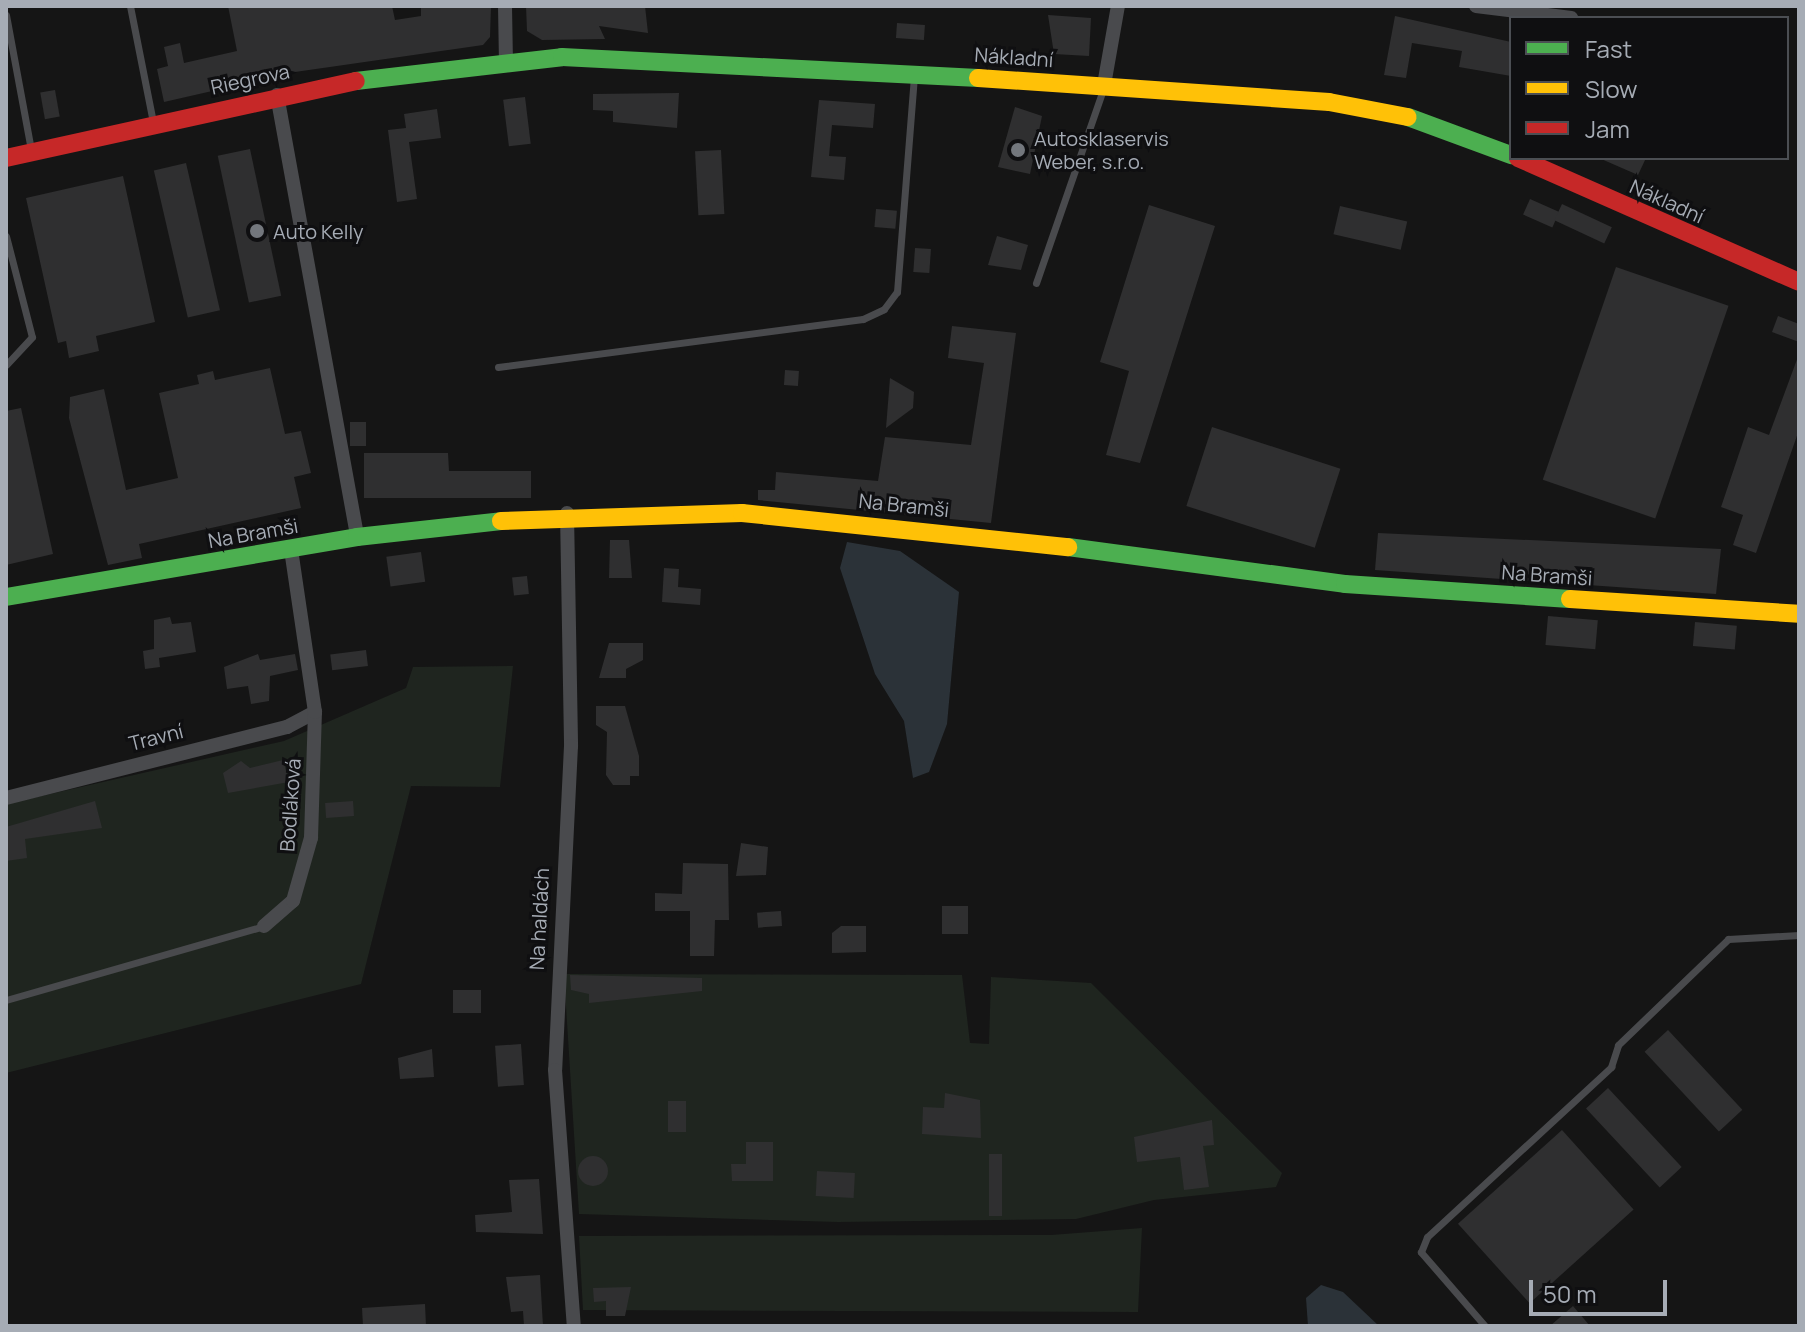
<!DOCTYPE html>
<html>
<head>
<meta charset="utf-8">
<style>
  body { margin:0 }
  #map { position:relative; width:1805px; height:1332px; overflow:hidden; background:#151515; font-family:Manrope,sans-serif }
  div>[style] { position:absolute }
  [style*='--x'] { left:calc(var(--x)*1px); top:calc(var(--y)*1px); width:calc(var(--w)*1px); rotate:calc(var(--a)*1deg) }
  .green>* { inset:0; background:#1f251f }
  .water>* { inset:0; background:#2b3238 }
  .building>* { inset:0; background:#2f2f30; transform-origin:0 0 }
  .round { border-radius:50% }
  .lane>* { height:7px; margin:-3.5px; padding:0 3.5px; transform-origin:3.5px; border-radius:3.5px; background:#494a4d }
  .street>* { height:14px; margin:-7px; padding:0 7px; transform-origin:7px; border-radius:7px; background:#494a4d }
  .fast>* { height:18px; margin:-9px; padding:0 9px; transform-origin:9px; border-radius:9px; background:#4caf50 }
  .slow>* { height:18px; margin:-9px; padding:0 9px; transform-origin:9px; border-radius:9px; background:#ffc107 }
  .jam>* { height:18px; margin:-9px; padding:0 9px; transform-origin:9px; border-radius:9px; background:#c62828 }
  .dots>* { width:22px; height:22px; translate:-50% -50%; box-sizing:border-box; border:4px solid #0f0f11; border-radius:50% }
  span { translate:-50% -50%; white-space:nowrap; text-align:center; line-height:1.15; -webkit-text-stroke:6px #0f0f11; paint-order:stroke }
  .street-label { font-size:20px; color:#a6acb5 }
  .poi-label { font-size:20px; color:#a6acb5 }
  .left { translate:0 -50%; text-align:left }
  .frame { position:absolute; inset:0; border:8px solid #a6acb5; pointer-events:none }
  .legend { position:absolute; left:1509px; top:16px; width:280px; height:144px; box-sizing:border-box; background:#0f0f11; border:2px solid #4b4e53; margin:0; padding:10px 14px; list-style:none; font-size:24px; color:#a6acb5 }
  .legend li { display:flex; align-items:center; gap:16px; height:40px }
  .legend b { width:40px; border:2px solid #4b4e53 }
  .scale { position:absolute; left:1529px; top:1280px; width:138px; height:36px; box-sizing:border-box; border:4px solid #a6acb5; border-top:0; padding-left:10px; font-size:24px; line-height:28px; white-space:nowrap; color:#a6acb5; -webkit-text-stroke:6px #0f0f11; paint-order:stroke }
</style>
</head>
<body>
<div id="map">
  <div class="green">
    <i style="clip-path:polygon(513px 666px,500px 787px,411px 786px,361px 984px,6px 1073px,6px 804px,284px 741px,406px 688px,413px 667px)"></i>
    <i style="clip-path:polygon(564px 974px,962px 975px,970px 1043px,989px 1044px,991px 977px,1091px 983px,1282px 1173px,1276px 1187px,1154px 1200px,1076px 1219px,838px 1222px,579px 1214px)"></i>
    <i style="clip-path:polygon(1142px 1228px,1138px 1312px,583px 1310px,579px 1236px,1051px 1235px)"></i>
  </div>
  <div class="water">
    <i style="clip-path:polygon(847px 542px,900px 551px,959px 592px,947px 724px,929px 772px,913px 778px,904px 721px,875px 674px,840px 568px)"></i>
    <i style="clip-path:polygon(1321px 1285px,1343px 1292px,1379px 1326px,1308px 1326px,1306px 1298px)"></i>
  </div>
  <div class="building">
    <i style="clip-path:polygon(228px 6px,392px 6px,395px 20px,421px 16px,421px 6px,491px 6px,490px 37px,483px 45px,295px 72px,164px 102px,157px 69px,168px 66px,164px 47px,180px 43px,184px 63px,237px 51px)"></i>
    <i style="clip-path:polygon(526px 6px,645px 6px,648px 33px,599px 26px,605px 39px,542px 40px,527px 31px)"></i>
    <i style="clip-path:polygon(1048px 15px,1091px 18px,1089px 56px,1054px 54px)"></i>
    <i style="clip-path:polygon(1395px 16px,1511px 42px,1511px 76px,1459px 67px,1462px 51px,1412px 43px,1406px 78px,1384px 75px)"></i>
    <i style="left:897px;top:23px;width:28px;height:15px;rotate:4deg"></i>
    <i style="left:55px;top:90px;width:27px;height:15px;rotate:80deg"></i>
    <i style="clip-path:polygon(679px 93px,677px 128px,613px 122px,613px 111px,593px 110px,593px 94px)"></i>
    <i style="left:525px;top:97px;width:47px;height:22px;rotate:83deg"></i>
    <i style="clip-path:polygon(819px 100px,875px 104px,873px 128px,832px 125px,829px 156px,846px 157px,844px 180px,811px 177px)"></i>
    <i style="clip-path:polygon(1015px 107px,1042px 116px,1030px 174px,998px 167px)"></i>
    <i style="clip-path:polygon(437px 109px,441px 138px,409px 142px,417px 199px,397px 202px,388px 130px,406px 128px,404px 114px)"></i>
    <i style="left:250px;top:149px;width:150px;height:33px;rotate:78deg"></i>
    <i style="left:721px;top:150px;width:64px;height:26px;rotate:87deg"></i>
    <i style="clip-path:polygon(1599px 158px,1646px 158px,1638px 175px)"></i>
    <i style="left:186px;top:163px;width:151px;height:33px;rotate:77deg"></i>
    <i style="clip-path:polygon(123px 176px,155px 322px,96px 336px,99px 351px,69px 358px,66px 341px,58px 343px,26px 198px)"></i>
    <i style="left:1530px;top:199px;width:32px;height:17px;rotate:24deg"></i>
    <i style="left:1562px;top:204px;width:55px;height:18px;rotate:25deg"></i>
    <i style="clip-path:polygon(1149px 205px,1215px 226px,1140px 463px,1106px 455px,1129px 371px,1100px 362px)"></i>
    <i style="left:1340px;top:206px;width:69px;height:29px;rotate:13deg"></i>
    <i style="left:876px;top:209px;width:21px;height:18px;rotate:5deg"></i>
    <i style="clip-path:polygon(997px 236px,1028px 245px,1021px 270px,988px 265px)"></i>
    <i style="left:915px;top:248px;width:16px;height:24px;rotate:4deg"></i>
    <i style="left:1616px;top:267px;width:119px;height:225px;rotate:19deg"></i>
    <i style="clip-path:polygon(1778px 316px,1799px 324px,1799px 342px,1772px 332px)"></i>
    <i style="clip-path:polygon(952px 326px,1016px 333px,991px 523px,758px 500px,758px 490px,775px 490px,776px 472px,878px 481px,885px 437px,971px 445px,984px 363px,948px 358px)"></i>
    <i style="clip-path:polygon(1799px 354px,1799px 430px,1756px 553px,1733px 545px,1743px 515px,1721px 507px,1748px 427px,1769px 435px)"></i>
    <i style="clip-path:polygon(270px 368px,285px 434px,301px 431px,311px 473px,294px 477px,301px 508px,139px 544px,142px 558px,108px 565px,69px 418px,70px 397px,104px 389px,126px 490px,178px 478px,159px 393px,199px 384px,197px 375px,213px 371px,215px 380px)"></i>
    <i style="left:785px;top:370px;width:14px;height:15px;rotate:4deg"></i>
    <i style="clip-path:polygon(890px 378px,914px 392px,913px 408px,886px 428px)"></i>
    <i style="clip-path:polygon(21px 408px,53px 554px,6px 565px,6px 411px)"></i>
    <i style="left:350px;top:422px;width:16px;height:24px"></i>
    <i style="left:1212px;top:427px;width:135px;height:83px;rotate:18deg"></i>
    <i style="clip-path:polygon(364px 453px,448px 453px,449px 471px,531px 471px,531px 498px,364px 498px)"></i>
    <i style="clip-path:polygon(1378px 533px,1721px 549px,1716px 594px,1375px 570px)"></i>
    <i style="clip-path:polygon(610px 540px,629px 540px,632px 578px,609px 578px)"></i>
    <i style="left:421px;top:552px;width:30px;height:35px;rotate:82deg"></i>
    <i style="clip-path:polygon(664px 568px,679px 569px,678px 587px,701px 589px,700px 605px,662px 602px)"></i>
    <i style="left:527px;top:576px;width:18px;height:15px;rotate:84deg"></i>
    <i style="left:1548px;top:616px;width:50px;height:29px;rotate:5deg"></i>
    <i style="clip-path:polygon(170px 617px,172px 624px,191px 622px,196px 652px,159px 658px,160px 667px,145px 669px,143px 651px,154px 649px,154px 620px)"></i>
    <i style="left:1695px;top:622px;width:42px;height:24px;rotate:5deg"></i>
    <i style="clip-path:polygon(609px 643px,643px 643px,643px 660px,626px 669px,626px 678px,599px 678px)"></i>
    <i style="left:366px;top:650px;width:16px;height:36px;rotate:83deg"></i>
    <i style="clip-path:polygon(258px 654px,260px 660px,295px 654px,298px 670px,270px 676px,269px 701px,251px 704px,248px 686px,227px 689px,224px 667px)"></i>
    <i style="clip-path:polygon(596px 706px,625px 706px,639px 756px,639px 776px,630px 776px,630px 785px,613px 785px,606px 775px,607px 732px,596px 725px)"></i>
    <i style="clip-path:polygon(283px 760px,289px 782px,228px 793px,223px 773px,241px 761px,250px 768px)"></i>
    <i style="clip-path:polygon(95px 801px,102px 828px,25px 839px,27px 858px,6px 861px,6px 827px)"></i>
    <i style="left:353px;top:801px;width:15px;height:28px;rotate:86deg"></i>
    <i style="clip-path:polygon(741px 843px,768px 847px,766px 875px,736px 876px)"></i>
    <i style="clip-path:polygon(683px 863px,728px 864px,729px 920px,715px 920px,714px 956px,690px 956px,690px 911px,655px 911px,655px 893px,682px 894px)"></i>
    <i style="left:942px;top:906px;width:26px;height:28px"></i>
    <i style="left:781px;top:911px;width:15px;height:24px;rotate:86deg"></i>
    <i style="clip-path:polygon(841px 926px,866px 926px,866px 952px,832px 953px,832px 933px)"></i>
    <i style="clip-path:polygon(570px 975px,702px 978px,702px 991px,589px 1003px,589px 994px,571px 990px)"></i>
    <i style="left:453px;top:990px;width:28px;height:23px"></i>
    <i style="left:1668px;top:1030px;width:109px;height:32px;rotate:47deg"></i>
    <i style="left:521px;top:1044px;width:41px;height:26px;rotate:86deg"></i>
    <i style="clip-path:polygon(432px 1049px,434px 1077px,400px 1079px,398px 1058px)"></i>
    <i style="left:1608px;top:1088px;width:108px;height:30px;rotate:47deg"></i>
    <i style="clip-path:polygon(945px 1093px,980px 1100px,981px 1138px,922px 1134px,923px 1107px,944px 1108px)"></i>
    <i style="left:668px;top:1101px;width:18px;height:31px"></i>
    <i style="clip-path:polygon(1212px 1120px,1214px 1145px,1203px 1146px,1209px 1187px,1184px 1190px,1180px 1157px,1137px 1162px,1134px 1137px)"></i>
    <i style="left:1562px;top:1130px;width:107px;height:140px;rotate:48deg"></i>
    <i style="clip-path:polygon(746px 1142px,773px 1142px,773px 1181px,732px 1181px,731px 1164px,746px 1164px)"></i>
    <i style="left:989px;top:1154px;width:13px;height:62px"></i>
    <i class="round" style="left:578px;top:1156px;width:30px;height:30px"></i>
    <i style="left:817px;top:1171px;width:38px;height:25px;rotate:3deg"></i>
    <i style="clip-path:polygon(539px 1179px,543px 1234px,476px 1232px,475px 1215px,512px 1212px,509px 1180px)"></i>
    <i style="clip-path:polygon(540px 1275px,543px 1326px,524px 1326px,523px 1311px,511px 1312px,506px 1277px)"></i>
    <i style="clip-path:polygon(631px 1287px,625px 1316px,606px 1316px,606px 1301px,594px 1302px,593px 1288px)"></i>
    <i style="clip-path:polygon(425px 1304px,426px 1326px,363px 1326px,362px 1308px)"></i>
    <i style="clip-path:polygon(1573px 1306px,1590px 1326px,1550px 1326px)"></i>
  </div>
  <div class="lane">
    <i style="--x:130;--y:6;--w:118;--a:78.8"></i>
    <i style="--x:6;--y:15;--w:137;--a:79.5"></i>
    <i style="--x:6;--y:236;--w:104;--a:75.6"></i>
    <i style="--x:32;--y:337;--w:38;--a:133"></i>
    <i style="--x:1036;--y:283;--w:202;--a:-70.9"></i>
    <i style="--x:498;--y:367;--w:368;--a:-7.5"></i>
    <i style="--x:863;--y:319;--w:23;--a:-25"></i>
    <i style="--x:884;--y:309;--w:21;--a:-53"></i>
    <i style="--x:897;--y:292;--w:215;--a:-85.5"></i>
    <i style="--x:6;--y:1000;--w:268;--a:-16"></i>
    <i style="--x:1485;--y:1326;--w:98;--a:-130.9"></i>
    <i style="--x:1421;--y:1252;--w:16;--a:-68"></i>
    <i style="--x:1427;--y:1237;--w:251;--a:-42.7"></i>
    <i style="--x:1611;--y:1067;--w:23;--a:-72"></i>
    <i style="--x:1618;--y:1045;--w:153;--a:-43.9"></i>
    <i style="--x:1728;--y:939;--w:71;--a:-3.2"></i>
  </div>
  <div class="street">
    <i style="--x:505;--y:6;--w:55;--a:89"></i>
    <i style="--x:1476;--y:6;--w:96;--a:7.2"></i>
    <i style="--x:1104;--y:85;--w:80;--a:-80"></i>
    <i style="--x:277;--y:95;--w:449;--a:79.7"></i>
    <i style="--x:567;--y:513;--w:233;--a:89"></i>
    <i style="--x:571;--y:746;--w:324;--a:92.8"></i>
    <i style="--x:555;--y:1070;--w:257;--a:85.8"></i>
    <i style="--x:6;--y:798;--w:290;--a:-14.2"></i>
    <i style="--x:287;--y:727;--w:32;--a:-28"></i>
    <i style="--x:264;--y:926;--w:38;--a:-41"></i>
    <i style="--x:293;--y:901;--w:66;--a:-74.1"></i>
    <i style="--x:311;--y:838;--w:126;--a:-88.2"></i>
    <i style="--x:315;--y:712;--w:165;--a:-98.4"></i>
  </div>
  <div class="fast">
    <i style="--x:356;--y:81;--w:207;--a:-6.6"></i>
    <i style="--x:562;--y:57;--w:417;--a:2.9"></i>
    <i style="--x:1408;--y:117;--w:110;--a:20.3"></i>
    <i style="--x:1068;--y:547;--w:279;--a:7.6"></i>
    <i style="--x:1345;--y:584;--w:225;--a:3.8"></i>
    <i style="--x:6;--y:597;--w:356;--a:-9.7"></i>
    <i style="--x:357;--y:537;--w:145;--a:-6.3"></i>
  </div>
  <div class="slow">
    <i style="--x:978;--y:78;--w:352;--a:3.9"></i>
    <i style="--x:1329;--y:102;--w:80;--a:10.8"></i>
    <i style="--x:501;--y:521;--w:241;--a:-1.9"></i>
    <i style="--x:742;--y:513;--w:328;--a:6"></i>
    <i style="--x:1570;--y:599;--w:229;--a:3.7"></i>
  </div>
  <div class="jam">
    <i style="--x:6;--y:158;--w:358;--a:-12.4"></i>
    <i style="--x:1518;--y:158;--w:307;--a:23.8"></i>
  </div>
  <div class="dots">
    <i style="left:1018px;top:150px;background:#73777d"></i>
    <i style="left:257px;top:231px;background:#73777d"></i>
  </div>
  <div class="street-label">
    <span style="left:1014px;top:57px;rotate:4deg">Nákladní</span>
    <span style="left:250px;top:79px;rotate:-12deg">Riegrova</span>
    <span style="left:1667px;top:201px;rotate:24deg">Nákladní</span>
    <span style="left:904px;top:505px;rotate:6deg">Na Bramši</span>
    <span style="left:253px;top:533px;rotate:-10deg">Na Bramši</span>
    <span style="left:1547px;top:575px;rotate:4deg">Na Bramši</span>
    <span style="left:156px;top:737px;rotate:-14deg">Travní</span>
    <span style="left:290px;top:805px;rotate:-86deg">Bodláková</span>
    <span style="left:539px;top:919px;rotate:-87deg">Na haldách</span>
  </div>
  <div class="poi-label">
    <span class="left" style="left:1034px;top:150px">Autosklaservis<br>Weber, s.r.o.</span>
    <span class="left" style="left:273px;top:231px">Auto Kelly</span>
  </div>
  <div class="frame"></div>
  <ul class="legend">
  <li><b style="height:10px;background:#4caf50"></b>Fast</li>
  <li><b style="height:10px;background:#ffc107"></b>Slow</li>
  <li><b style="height:10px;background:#c62828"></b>Jam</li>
  </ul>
  <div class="scale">50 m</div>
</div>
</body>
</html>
